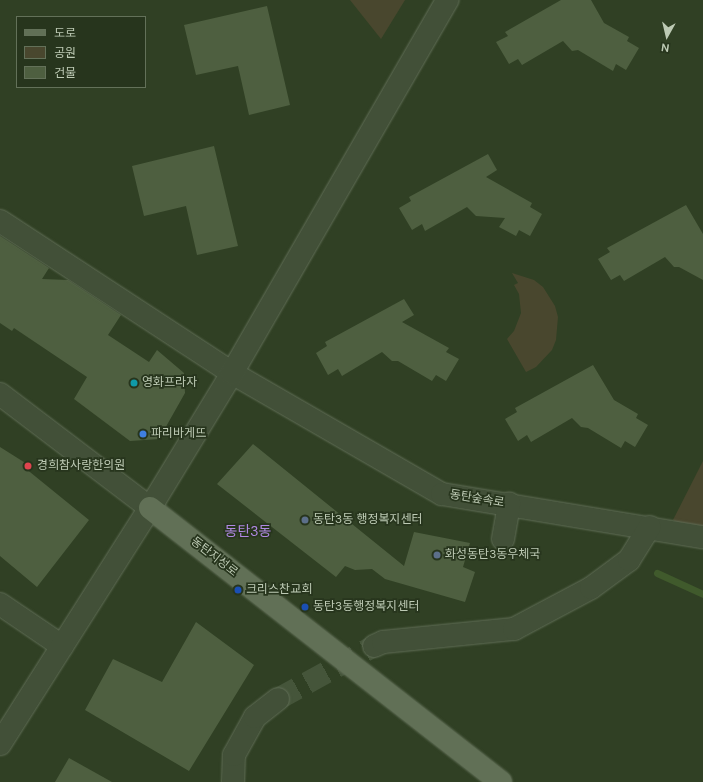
<!DOCTYPE html>
<html>
<head>
<meta charset="utf-8">
<style>
  body { margin:0 }
  #map { position:relative; width:703px; height:782px; overflow:hidden; background:#304024; font-family:"DM Sans","Noto Sans KR",sans-serif }
  div>[style] { position:absolute }
  [style*='--x'] { left:calc(var(--x)*1px); top:calc(var(--y)*1px); width:calc(var(--w)*1px); rotate:calc(var(--a)*1deg) }
  .green>* { inset:0; background:#49472e }
  .stream>* { height:7px; margin:-3.5px; padding:0 3.5px; transform-origin:3.5px; border-radius:3.5px; background:#405a2c }
  .building>* { inset:0; background:#4e5f40 }
  .minor-tunnel>* { height:22px; margin-top:-11px; transform-origin:0; background:repeating-linear-gradient(90deg,#45553a 0 22px,transparent 0 33px) }
  .roads { filter:drop-shadow(0 0 1px #606d56) drop-shadow(0 0 1px #606d56) }
  .minor>* { height:22px; margin:-11px; padding:0 11px; transform-origin:11px; border-radius:11px; background:#425038 }
  .major>* { height:22px; margin:-11px; padding:0 11px; transform-origin:11px; border-radius:11px; background:#617056 }
  .dots>* { width:11px; height:11px; translate:-50% -50%; box-sizing:border-box; border:2px solid #27351d; border-radius:50% }
  span { translate:-50% -50%; white-space:nowrap; text-align:center; line-height:1.15; -webkit-text-stroke:3.5px #27351d; paint-order:stroke }
  .poi-label { font-size:12px; color:#bdcab4 }
  .left { translate:0 -50%; text-align:left }
  .street-label { font-size:12px; color:#bdcab4 }
  .quarter-label { font-size:14px; color:#af88e2 }
  .legend { position:absolute; left:16px; top:16px; width:130px; height:72px; box-sizing:border-box; background:#27351d; border:1px solid #637159; margin:0; padding:5px 7px; list-style:none; font-size:12px; color:#bdcab4 }
  .legend li { display:flex; align-items:center; gap:8px; height:20px }
  .legend b { width:20px; border:1px solid #637159 }
  .north { position:absolute; left:647px; top:16px; width:40px; height:40px; -webkit-text-stroke:3px #27351d; paint-order:stroke; rotate:188deg; font-size:11px; font-weight:700; line-height:16px; text-align:center; color:#bdcab4 }
  .north::after { content:''; display:block; margin:auto; width:14px; height:18px; background:#bdcab4; clip-path:polygon(50% 0,100% 100%,50% 72%,0 100%) }
</style>
</head>
<body>
<div id="map">
  <div class="green">
    <i style="clip-path:polygon(350px 0,405px 0,381px 39px)"></i>
    <i style="clip-path:polygon(512px 273px,534px 280px,543px 287px,555px 306px,558px 317px,556px 340px,552px 350px,536px 367px,526px 372px,507px 339px,514px 331px,521px 313px,519px 294px,514px 285px,518px 283px)"></i>
    <i style="clip-path:polygon(703px 461px,703px 537px,673px 520px)"></i>
  </div>
  <div class="stream">
    <i style="--x:657;--y:573;--w:51;--a:24.5"></i>
  </div>
  <div class="building">
    <i style="clip-path:polygon(561px 0,591px 0,604px 23px,629px 37px,627px 41px,639px 48px,626px 70px,616px 64px,613px 71px,578px 50px,572px 51px,563px 41px,522px 65px,518px 59px,509px 64px,496px 42px,508px 36px,505px 32px)"></i>
    <i style="clip-path:polygon(267px 6px,290px 105px,249px 115px,238px 66px,196px 75px,184px 25px)"></i>
    <i style="clip-path:polygon(214px 146px,238px 246px,197px 255px,186px 206px,144px 216px,132px 166px)"></i>
    <i style="clip-path:polygon(488px 154px,497px 170px,486px 177px,532px 203px,530px 207px,542px 214px,530px 236px,519px 230px,516px 236px,499px 227px,505px 218px,476px 216px,467px 207px,425px 231px,422px 224px,412px 230px,399px 208px,411px 201px,409px 197px)"></i>
    <i style="clip-path:polygon(686px 205px,703px 234px,703px 280px,679px 267px,674px 267px,665px 257px,624px 281px,620px 275px,611px 280px,598px 259px,610px 252px,607px 248px)"></i>
    <i style="clip-path:polygon(0 236px,49px 268px,42px 279px,68px 280px,121px 315px,108px 335px,149px 362px,157px 350px,184px 373px,185px 393px,159px 439px,130px 441px,74px 399px,87px 377px,14px 328px,12px 331px,0 323px)"></i>
    <i style="clip-path:polygon(404px 299px,414px 315px,402px 322px,449px 348px,446px 352px,459px 359px,446px 381px,436px 375px,432px 381px,398px 361px,392px 361px,382px 352px,342px 376px,338px 369px,328px 375px,316px 353px,327px 346px,325px 342px)"></i>
    <i style="clip-path:polygon(593px 365px,614px 400px,638px 414px,636px 418px,648px 425px,635px 447px,625px 441px,621px 448px,588px 428px,581px 427px,572px 418px,531px 442px,527px 435px,518px 441px,505px 419px,517px 412px,515px 408px)"></i>
    <i style="clip-path:polygon(253px 444px,404px 566px,414px 532px,470px 543px,463px 567px,475px 572px,465px 602px,385px 579px,372px 569px,355px 570px,345px 566px,336px 577px,217px 484px)"></i>
    <i style="clip-path:polygon(0 447px,27px 464px,25px 468px,89px 520px,37px 587px,0 556px)"></i>
    <i style="clip-path:polygon(196px 622px,254px 665px,189px 771px,85px 710px,113px 659px,162px 682px)"></i>
    <i style="clip-path:polygon(69px 758px,112px 782px,55px 782px)"></i>
  </div>
  <div class="minor-tunnel">
    <i style="--x:278;--y:699;--w:110;--a:-28.9"></i>
  </div>
  <div class="roads">
    <div class="minor">
      <i style="--x:0;--y:221;--w:277;--a:33.2"></i>
      <i style="--x:232;--y:373;--w:242;--a:30"></i>
      <i style="--x:442;--y:494;--w:265;--a:9.4"></i>
      <i style="--x:0;--y:394;--w:188;--a:37.2"></i>
      <i style="--x:503;--y:539;--w:36;--a:-80"></i>
      <i style="--x:0;--y:604;--w:75;--a:34.1"></i>
      <i style="--x:374;--y:646;--w:10;--a:-24"></i>
      <i style="--x:383;--y:642;--w:132;--a:-5.7"></i>
      <i style="--x:514;--y:629;--w:87;--a:-28"></i>
      <i style="--x:591;--y:588;--w:47;--a:-36.4"></i>
      <i style="--x:629;--y:560;--w:39;--a:-58"></i>
      <i style="--x:0;--y:744;--w:280;--a:-57.6"></i>
      <i style="--x:150;--y:508;--w:158;--a:-58.7"></i>
      <i style="--x:232;--y:373;--w:431;--a:-60"></i>
      <i style="--x:233;--y:782;--w:27;--a:-88"></i>
      <i style="--x:234;--y:755;--w:43;--a:-61.1"></i>
      <i style="--x:255;--y:717;--w:29;--a:-38"></i>
    </div>
    <div class="major">
      <i style="--x:150;--y:508;--w:445;--a:38"></i>
    </div>
  </div>
  <div class="dots">
    <i style="left:134px;top:383px;background:#0f9aa8"></i>
    <i style="left:143px;top:434px;background:#3f7fe0"></i>
    <i style="left:28px;top:466px;background:#e0444e"></i>
    <i style="left:305px;top:520px;background:#5c6f8a"></i>
    <i style="left:437px;top:555px;background:#5c6f8a"></i>
    <i style="left:238px;top:590px;background:#1a4fb4"></i>
    <i style="left:305px;top:607px;background:#1a4fb4"></i>
  </div>
  <div class="poi-label">
    <span class="left" style="left:142px;top:383px">영화프라자</span>
    <span class="left" style="left:151px;top:434px">파리바게뜨</span>
    <span class="left" style="left:37px;top:466px">경희참사랑한의원</span>
    <span class="left" style="left:313px;top:520px">동탄3동 행정복지센터</span>
    <span class="left" style="left:445px;top:555px">화성동탄3동우체국</span>
    <span class="left" style="left:246px;top:590px">크리스찬교회</span>
    <span class="left" style="left:313px;top:607px">동탄3동행정복지센터</span>
  </div>
  <div class="street-label">
    <span style="left:477px;top:499px;rotate:9deg">동탄숲속로</span>
    <span style="left:214px;top:557px;rotate:38deg">동탄지성로</span>
  </div>
  <div class="quarter-label">
    <span style="left:248px;top:531px">동탄3동</span>
  </div>
  <ul class="legend">
  <li><b style="height:5px;background:#617056"></b>도로</li>
  <li><b style="height:11px;background:#49472e"></b>공원</li>
  <li><b style="height:11px;background:#4e5f40"></b>건물</li>
  </ul>
  <div class="north">N</div>
</div>
</body>
</html>
